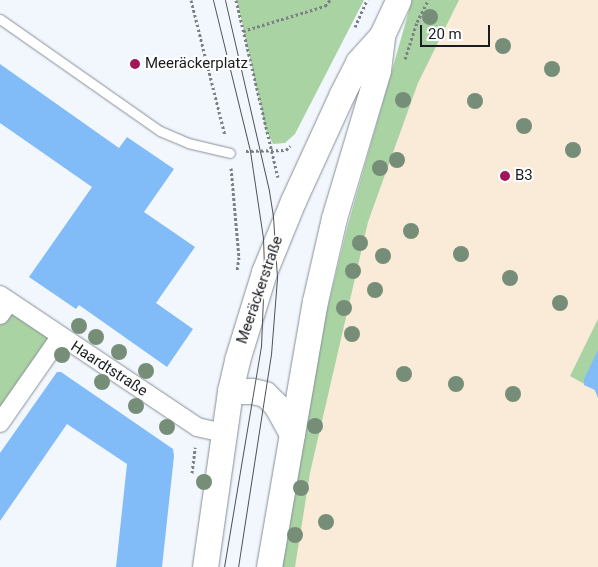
<!DOCTYPE html>
<html>
<head>
<meta charset="utf-8">
<style>
  body { margin:0 }
  #map { position:relative; width:598px; height:567px; overflow:hidden; background:#f2f7fd; font-family:Roboto,sans-serif }
  div>[style] { position:absolute }
  [style*='--x'] { left:calc(var(--x)*1px); top:calc(var(--y)*1px); width:calc(var(--w)*1px); rotate:calc(var(--a)*1deg) }
  .industrial>* { inset:0; background:#f9ebd7 }
  .green>* { inset:0; background:#aad3a4 }
  .building>* { inset:0; background:#81bbf8 }
  .path>* { height:3px; margin-top:-1.5px; transform-origin:0; background:repeating-linear-gradient(90deg,#7d8085 0 2.5px,transparent 0 5px) }
  .roads { filter:drop-shadow(0 0 1px #878f98) drop-shadow(0 0 1px #878f98) }
  .lane>* { height:9px; margin:-4.5px; padding:0 4.5px; transform-origin:4.5px; border-radius:4.5px; background:#fff }
  .street>* { height:18px; margin:-9px; padding:0 9px; transform-origin:9px; border-radius:9px; background:#fff }
  .secondary>* { height:25px; margin:-12.5px; padding:0 12.5px; transform-origin:12.5px; border-radius:12.5px; background:#fff }
  .tram>* { height:1px; margin:-0.5px; padding:0 0.5px; transform-origin:0.5px; border-radius:0.5px; background:#4e5256 }
  .trees>* { width:16px; height:16px; margin:-8px; border-radius:50%; background:#768e78 }
  .dots>* { width:14px; height:14px; translate:-50% -50%; box-sizing:border-box; border:2px solid #fff; border-radius:50% }
  span { translate:-50% -50%; white-space:nowrap; text-align:center; line-height:1.15; -webkit-text-stroke:4px #fff; paint-order:stroke }
  .poi-label { font-size:15px; color:#1a1d20 }
  .left { translate:0 -50%; text-align:left }
  .street-label { font-size:15px; color:#1a1d20 }
  .scale { position:absolute; left:420px; top:25px; width:70px; height:22px; box-sizing:border-box; border:2px solid #1a1d20; border-top:0; padding-left:6px; font-size:15px; line-height:18px; white-space:nowrap; color:#1a1d20; -webkit-text-stroke:4px #fff; paint-order:stroke }
</style>
</head>
<body>
<div id="map">
  <div class="industrial">
    <i style="clip-path:polygon(454px 0,598px 0,598px 567px,294px 567px,310px 473px,366px 222px,414px 81px)"></i>
  </div>
  <div class="green">
    <i style="clip-path:polygon(237px 0,364px 0,295px 134px,285px 143px,273px 144px,266px 130px)"></i>
    <i style="clip-path:polygon(412px 0,459px 0,418px 83px,368px 222px,310px 473px,295px 567px,275px 567px,302px 414px,347px 228px)"></i>
    <i style="clip-path:polygon(9px 302px,60px 337px,0 423px,0 315px)"></i>
    <i style="clip-path:polygon(598px 319px,598px 398px,595px 390px,570px 376px)"></i>
  </div>
  <div class="building">
    <i style="clip-path:polygon(0 64px,119px 148px,127px 137px,174px 169px,144px 212px,195px 247px,156px 303px,193px 329px,167px 367px,79px 305px,76px 309px,29px 277px,92px 187px,0 123px)"></i>
    <i style="clip-path:polygon(598px 350px,598px 398px,595px 390px,584px 385px,584px 379px)"></i>
    <i style="clip-path:polygon(57px 372px,61px 372px,173px 449px,174px 456px,162px 567px,116px 567px,127px 464px,67px 424px,0 521px,0 453px)"></i>
  </div>
  <div class="path">
    <i style="--x:191;--y:0;--w:139;--a:75.9"></i>
    <i style="--x:236;--y:0;--w:182;--a:76.7"></i>
    <i style="--x:355;--y:27;--w:30;--a:-66"></i>
    <i style="--x:243;--y:31;--w:86;--a:-17"></i>
    <i style="--x:325;--y:6;--w:8;--a:-50"></i>
    <i style="--x:405;--y:59;--w:39;--a:-72"></i>
    <i style="--x:417;--y:22;--w:25;--a:-63"></i>
    <i style="--x:246;--y:151;--w:40;--a:-1.4"></i>
    <i style="--x:286;--y:150;--w:6;--a:-45"></i>
    <i style="--x:231;--y:168;--w:89;--a:84.9"></i>
    <i style="--x:239;--y:257;--w:14;--a:98"></i>
    <i style="--x:192;--y:473;--w:26;--a:-83"></i>
  </div>
  <div class="roads">
    <div class="lane">
      <i style="--x:0;--y:19;--w:195;--a:35"></i>
      <i style="--x:160;--y:131;--w:30;--a:23"></i>
      <i style="--x:188;--y:143;--w:43;--a:13.4"></i>
    </div>
    <div class="street">
      <i style="--x:0;--y:295;--w:237;--a:33.8"></i>
      <i style="--x:197;--y:427;--w:27;--a:13"></i>
      <i style="--x:0;--y:315;--w:16;--a:-55"></i>
      <i style="--x:0;--y:423;--w:105;--a:-55.1"></i>
    </div>
    <div class="secondary">
      <i style="--x:230;--y:391;--w:22;--a:0"></i>
      <i style="--x:252;--y:391;--w:13;--a:13"></i>
      <i style="--x:265;--y:394;--w:16;--a:45"></i>
      <i style="--x:276;--y:405;--w:33;--a:61"></i>
      <i style="--x:205;--y:567;--w:178;--a:-81.9"></i>
      <i style="--x:230;--y:391;--w:32;--a:-77"></i>
      <i style="--x:237;--y:360;--w:92;--a:-72.9"></i>
      <i style="--x:264;--y:272;--w:77;--a:-67.8"></i>
      <i style="--x:293;--y:201;--w:118;--a:-65.4"></i>
      <i style="--x:342;--y:94;--w:36;--a:-63"></i>
      <i style="--x:358;--y:62;--w:36;--a:-48"></i>
      <i style="--x:382;--y:35;--w:38;--a:-65"></i>
      <i style="--x:269;--y:567;--w:270;--a:-80.2"></i>
      <i style="--x:315;--y:301;--w:85;--a:-77.1"></i>
      <i style="--x:334;--y:218;--w:154;--a:-73.4"></i>
      <i style="--x:378;--y:70;--w:35;--a:-83"></i>
    </div>
  </div>
  <div class="tram">
    <i style="--x:213;--y:0;--w:155;--a:76.2"></i>
    <i style="--x:250;--y:151;--w:88;--a:81.5"></i>
    <i style="--x:263;--y:238;--w:34;--a:88"></i>
    <i style="--x:264;--y:272;--w:74;--a:92.3"></i>
    <i style="--x:261;--y:346;--w:224;--a:99.5"></i>
    <i style="--x:225;--y:0;--w:196;--a:77"></i>
    <i style="--x:269;--y:191;--w:26;--a:81"></i>
    <i style="--x:273;--y:217;--w:61;--a:86.2"></i>
    <i style="--x:277;--y:278;--w:76;--a:94.5"></i>
    <i style="--x:271;--y:354;--w:216;--a:98.8"></i>
  </div>
  <div class="trees">
    <i style="left:430px;top:17px"></i>
    <i style="left:503px;top:46px"></i>
    <i style="left:552px;top:69px"></i>
    <i style="left:403px;top:100px"></i>
    <i style="left:475px;top:101px"></i>
    <i style="left:524px;top:126px"></i>
    <i style="left:573px;top:150px"></i>
    <i style="left:397px;top:160px"></i>
    <i style="left:380px;top:168px"></i>
    <i style="left:411px;top:231px"></i>
    <i style="left:360px;top:243px"></i>
    <i style="left:461px;top:254px"></i>
    <i style="left:383px;top:256px"></i>
    <i style="left:353px;top:271px"></i>
    <i style="left:510px;top:278px"></i>
    <i style="left:375px;top:290px"></i>
    <i style="left:560px;top:303px"></i>
    <i style="left:344px;top:308px"></i>
    <i style="left:79px;top:326px"></i>
    <i style="left:352px;top:334px"></i>
    <i style="left:96px;top:337px"></i>
    <i style="left:119px;top:352px"></i>
    <i style="left:62px;top:355px"></i>
    <i style="left:146px;top:371px"></i>
    <i style="left:404px;top:374px"></i>
    <i style="left:102px;top:382px"></i>
    <i style="left:456px;top:384px"></i>
    <i style="left:513px;top:394px"></i>
    <i style="left:136px;top:406px"></i>
    <i style="left:315px;top:426px"></i>
    <i style="left:167px;top:427px"></i>
    <i style="left:204px;top:482px"></i>
    <i style="left:301px;top:488px"></i>
    <i style="left:326px;top:522px"></i>
    <i style="left:295px;top:535px"></i>
  </div>
  <div class="dots">
    <i style="left:135px;top:64px;background:#a3165b"></i>
    <i style="left:505px;top:176px;background:#a3165b"></i>
  </div>
  <div class="poi-label">
    <span class="left" style="left:145px;top:64px">Meeräckerplatz</span>
    <span class="left" style="left:515px;top:176px">B3</span>
  </div>
  <div class="street-label">
    <span style="left:260px;top:290px;rotate:-71deg">Meeräckerstraße</span>
    <span style="left:109px;top:369px;rotate:33deg">Haardtstraße</span>
  </div>
  <div class="scale">20 m</div>
</div>
</body>
</html>
